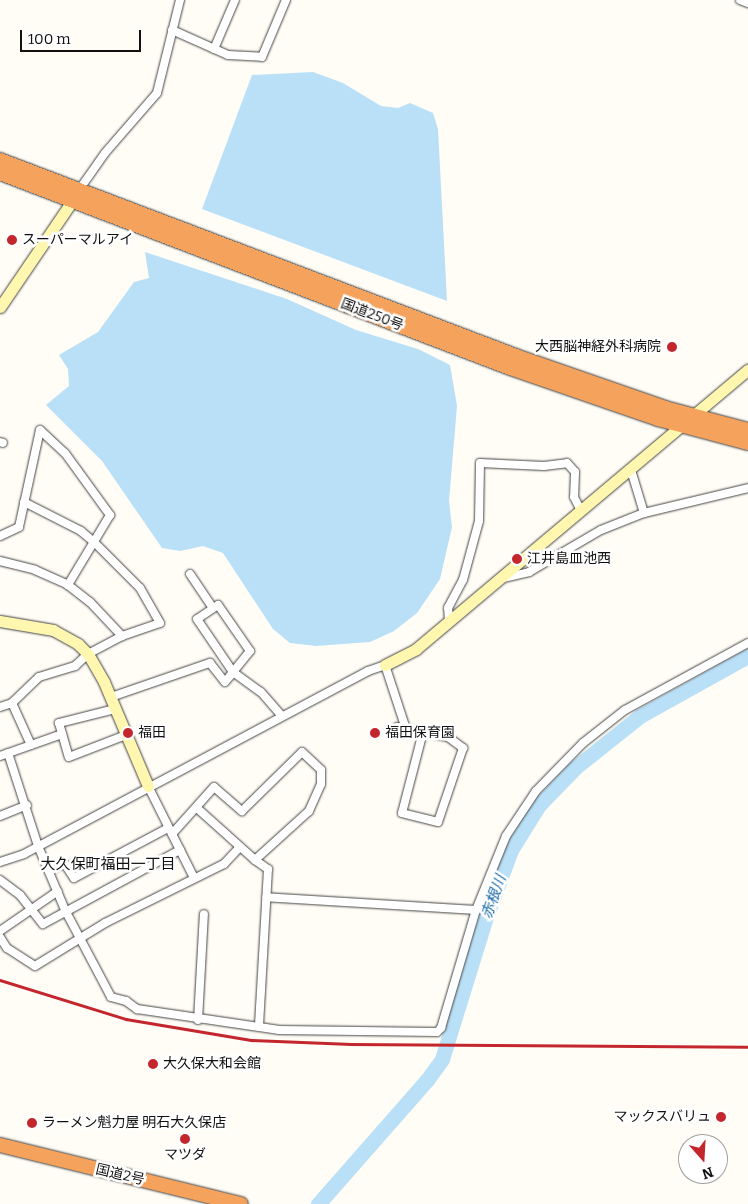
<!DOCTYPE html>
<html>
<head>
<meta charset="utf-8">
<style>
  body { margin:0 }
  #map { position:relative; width:748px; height:1204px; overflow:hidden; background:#fffdf5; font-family:Bitter,"Noto Sans JP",serif }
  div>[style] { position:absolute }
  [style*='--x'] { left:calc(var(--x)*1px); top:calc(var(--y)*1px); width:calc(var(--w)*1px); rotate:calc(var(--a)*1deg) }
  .water>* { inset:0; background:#b9e0f7 }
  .river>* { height:15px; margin:-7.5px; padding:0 7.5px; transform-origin:7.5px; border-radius:7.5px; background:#b9e0f7 }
  .roads { filter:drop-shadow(0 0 1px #444) drop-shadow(0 0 1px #444) }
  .street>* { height:8px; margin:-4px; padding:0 4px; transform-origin:4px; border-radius:4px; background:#fff }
  .secondary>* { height:11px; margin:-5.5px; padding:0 5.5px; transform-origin:5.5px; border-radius:5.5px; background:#fff6b0 }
  .highway>* { height:14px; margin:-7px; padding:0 7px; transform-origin:7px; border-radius:7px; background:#f5a25d }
  .rail>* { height:2.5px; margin:-1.25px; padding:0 1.25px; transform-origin:1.25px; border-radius:1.25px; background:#c4262e }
  .dots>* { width:14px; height:14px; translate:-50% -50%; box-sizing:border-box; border:2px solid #fff; border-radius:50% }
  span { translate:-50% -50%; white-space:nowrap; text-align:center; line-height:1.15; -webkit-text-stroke:5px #fff; paint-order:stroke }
  .poi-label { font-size:14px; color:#111 }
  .left { translate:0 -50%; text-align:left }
  .right { translate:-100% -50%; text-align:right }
  .street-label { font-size:14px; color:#111 }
  .neighbourhood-label { font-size:15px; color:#111 }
  .water-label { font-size:15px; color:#1768a6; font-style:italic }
  .north { position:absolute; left:678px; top:1134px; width:50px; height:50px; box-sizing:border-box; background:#fff; border:1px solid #a0a0a0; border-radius:50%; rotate:161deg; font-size:14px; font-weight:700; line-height:20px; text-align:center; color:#111 }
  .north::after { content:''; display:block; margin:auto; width:18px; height:22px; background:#c4262e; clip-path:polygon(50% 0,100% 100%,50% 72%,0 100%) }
  .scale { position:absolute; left:20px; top:30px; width:121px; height:22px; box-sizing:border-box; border:2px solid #111; border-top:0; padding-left:6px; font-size:15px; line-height:18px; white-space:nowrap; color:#111; -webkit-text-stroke:4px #fff; paint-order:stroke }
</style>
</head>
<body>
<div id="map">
  <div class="water">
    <i style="clip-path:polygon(313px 72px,343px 83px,381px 106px,398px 108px,410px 103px,433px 113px,438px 129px,447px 301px,202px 209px,252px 75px)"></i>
    <i style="clip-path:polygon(145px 252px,287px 299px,356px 330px,418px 349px,450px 365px,457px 406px,449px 501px,452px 527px,440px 579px,417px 613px,394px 631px,370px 642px,316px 646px,290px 643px,273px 629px,223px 553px,203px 546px,180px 551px,162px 548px,102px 461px,46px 405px,69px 386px,68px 369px,59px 355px,98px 332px,134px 282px,149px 278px)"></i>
  </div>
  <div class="river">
    <i style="--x:318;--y:1204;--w:165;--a:-48.7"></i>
    <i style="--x:427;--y:1080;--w:26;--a:-54"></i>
    <i style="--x:442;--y:1059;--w:149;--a:-72.8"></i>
    <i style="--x:486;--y:917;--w:72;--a:-69.5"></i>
    <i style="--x:511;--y:850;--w:53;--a:-58.1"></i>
    <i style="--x:539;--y:805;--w:53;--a:-45.8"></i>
    <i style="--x:576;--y:767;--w:82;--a:-38.6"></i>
    <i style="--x:640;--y:716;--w:124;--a:-29.1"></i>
  </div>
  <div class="roads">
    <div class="street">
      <i style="--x:740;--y:0;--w:9;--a:21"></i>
      <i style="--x:172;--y:30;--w:61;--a:24.1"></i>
      <i style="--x:228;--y:55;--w:34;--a:3"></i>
      <i style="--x:262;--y:57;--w:62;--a:-67.2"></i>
      <i style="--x:214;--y:49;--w:53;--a:-66.8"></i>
      <i style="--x:79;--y:190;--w:45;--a:-54.9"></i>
      <i style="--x:105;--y:153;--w:79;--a:-49.1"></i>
      <i style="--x:157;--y:93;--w:96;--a:-76.1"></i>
      <i style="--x:0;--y:442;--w:3;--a:18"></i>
      <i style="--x:631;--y:470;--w:45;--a:73.2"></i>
      <i style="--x:644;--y:513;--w:107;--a:-13.5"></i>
      <i style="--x:0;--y:536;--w:21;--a:-25"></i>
      <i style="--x:19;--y:527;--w:99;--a:-77.8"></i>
      <i style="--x:40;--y:430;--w:34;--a:43"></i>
      <i style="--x:65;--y:453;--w:77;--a:54"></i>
      <i style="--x:110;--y:515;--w:82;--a:121"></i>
      <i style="--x:0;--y:561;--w:36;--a:14"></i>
      <i style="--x:35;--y:570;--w:36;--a:24"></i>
      <i style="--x:68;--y:585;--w:28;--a:38"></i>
      <i style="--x:90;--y:602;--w:47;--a:46.7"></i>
      <i style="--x:190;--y:574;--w:40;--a:56"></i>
      <i style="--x:499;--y:579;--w:31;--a:-13"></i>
      <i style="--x:529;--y:572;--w:83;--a:-30.3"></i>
      <i style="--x:601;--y:530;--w:46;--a:-21.6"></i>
      <i style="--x:449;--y:621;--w:13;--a:-94"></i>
      <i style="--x:448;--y:608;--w:32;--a:-62"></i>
      <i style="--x:463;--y:580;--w:61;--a:-74.8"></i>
      <i style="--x:479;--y:521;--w:58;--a:-89"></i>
      <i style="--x:480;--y:463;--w:64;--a:2.7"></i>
      <i style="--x:544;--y:466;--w:23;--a:-7"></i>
      <i style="--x:567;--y:463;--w:12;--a:48"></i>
      <i style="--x:575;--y:472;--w:25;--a:92"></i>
      <i style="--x:574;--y:497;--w:16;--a:63"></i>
      <i style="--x:111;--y:697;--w:105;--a:-19"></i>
      <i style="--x:210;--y:663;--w:24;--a:52"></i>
      <i style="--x:225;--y:682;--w:8;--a:-50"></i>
      <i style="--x:230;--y:676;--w:5;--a:-53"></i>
      <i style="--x:233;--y:672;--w:27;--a:-51"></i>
      <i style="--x:250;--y:651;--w:56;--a:-124.8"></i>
      <i style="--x:218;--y:605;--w:25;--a:146"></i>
      <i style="--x:197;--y:619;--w:64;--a:55.8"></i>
      <i style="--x:233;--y:672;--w:34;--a:36"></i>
      <i style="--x:261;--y:692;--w:32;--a:49"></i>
      <i style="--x:12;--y:703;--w:46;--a:65.7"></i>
      <i style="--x:0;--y:707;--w:13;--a:-18"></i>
      <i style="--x:12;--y:703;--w:37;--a:-44"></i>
      <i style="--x:39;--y:677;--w:38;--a:-17"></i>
      <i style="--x:75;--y:666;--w:18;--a:-43"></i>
      <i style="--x:88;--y:654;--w:38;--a:-28"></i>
      <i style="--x:122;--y:636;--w:40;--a:-18.9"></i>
      <i style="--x:160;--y:623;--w:40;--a:-119.7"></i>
      <i style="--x:140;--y:588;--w:65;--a:-135"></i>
      <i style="--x:94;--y:542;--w:17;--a:-140"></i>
      <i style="--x:81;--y:531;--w:64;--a:-153"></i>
      <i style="--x:115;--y:709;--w:58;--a:166"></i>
      <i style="--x:59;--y:723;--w:35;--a:74"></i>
      <i style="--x:69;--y:757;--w:61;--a:-21.1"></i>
      <i style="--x:397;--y:727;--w:9;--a:13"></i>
      <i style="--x:406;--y:729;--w:43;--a:10.8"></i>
      <i style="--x:448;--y:737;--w:19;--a:36"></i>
      <i style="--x:463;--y:748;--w:78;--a:108.7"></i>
      <i style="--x:438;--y:822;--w:37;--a:-166"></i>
      <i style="--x:402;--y:813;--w:84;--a:-75.5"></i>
      <i style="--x:8;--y:753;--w:98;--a:72.1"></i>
      <i style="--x:38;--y:846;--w:69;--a:67.1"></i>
      <i style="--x:65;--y:910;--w:98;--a:62.1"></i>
      <i style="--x:111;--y:997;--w:16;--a:15"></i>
      <i style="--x:126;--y:1001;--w:14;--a:36"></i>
      <i style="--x:137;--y:1009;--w:144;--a:8.4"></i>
      <i style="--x:279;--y:1030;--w:158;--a:0.7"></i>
      <i style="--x:437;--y:1032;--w:6;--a:-45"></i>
      <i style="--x:441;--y:1028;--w:123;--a:-73.5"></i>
      <i style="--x:476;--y:910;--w:210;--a:-176.5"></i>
      <i style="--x:0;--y:756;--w:66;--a:-19.5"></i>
      <i style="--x:148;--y:786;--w:103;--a:63.4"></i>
      <i style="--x:0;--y:816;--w:29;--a:-22"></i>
      <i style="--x:172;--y:834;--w:63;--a:-48.2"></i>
      <i style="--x:214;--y:787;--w:37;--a:41"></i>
      <i style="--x:242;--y:811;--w:84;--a:-44.5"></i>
      <i style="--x:302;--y:752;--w:26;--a:43"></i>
      <i style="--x:321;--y:770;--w:14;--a:90"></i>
      <i style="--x:321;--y:784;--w:30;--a:114"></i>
      <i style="--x:309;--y:811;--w:73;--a:137.8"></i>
      <i style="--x:255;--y:860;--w:78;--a:-138.1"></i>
      <i style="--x:255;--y:860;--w:16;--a:35"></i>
      <i style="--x:268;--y:869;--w:158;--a:93.3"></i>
      <i style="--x:0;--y:862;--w:25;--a:-18"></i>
      <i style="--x:24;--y:854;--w:390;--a:-28"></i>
      <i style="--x:368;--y:671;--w:18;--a:-19"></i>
      <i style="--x:385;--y:665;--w:67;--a:71.8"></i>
      <i style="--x:49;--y:871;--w:17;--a:-28"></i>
      <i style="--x:64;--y:863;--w:18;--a:56"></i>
      <i style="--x:74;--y:878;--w:106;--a:-28"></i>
      <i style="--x:0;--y:880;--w:25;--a:37"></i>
      <i style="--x:20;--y:895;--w:37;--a:52"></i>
      <i style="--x:43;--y:924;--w:156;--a:-28.4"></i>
      <i style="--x:476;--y:910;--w:80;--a:-67.9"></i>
      <i style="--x:506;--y:836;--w:54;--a:-56.3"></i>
      <i style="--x:536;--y:791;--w:67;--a:-45.6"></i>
      <i style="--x:583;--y:743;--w:53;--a:-38.2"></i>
      <i style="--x:625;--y:710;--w:140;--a:-28.6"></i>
      <i style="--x:0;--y:931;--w:70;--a:-34.6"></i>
      <i style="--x:0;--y:937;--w:13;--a:58"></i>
      <i style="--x:7;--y:948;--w:33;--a:33"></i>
      <i style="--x:35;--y:966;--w:82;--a:-31.6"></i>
      <i style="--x:105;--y:923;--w:133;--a:-26.4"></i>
      <i style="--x:224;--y:864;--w:23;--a:-47"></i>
      <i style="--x:198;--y:1020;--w:106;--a:-86.8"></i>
    </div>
    <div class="secondary">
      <i style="--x:0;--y:307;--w:135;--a:-55.8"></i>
      <i style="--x:0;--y:621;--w:54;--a:9.6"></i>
      <i style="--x:53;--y:630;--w:29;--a:29"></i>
      <i style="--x:78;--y:644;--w:14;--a:45"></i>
      <i style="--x:88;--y:654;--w:32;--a:60"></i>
      <i style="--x:104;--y:682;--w:113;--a:67.1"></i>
      <i style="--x:385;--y:665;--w:35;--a:-27"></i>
      <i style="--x:416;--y:649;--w:434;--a:-40.1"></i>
    </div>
    <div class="highway">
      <i style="--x:0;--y:160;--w:552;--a:20.8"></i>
      <i style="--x:516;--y:356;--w:158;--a:19.2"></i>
      <i style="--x:665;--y:408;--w:86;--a:14.8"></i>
      <i style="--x:0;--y:173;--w:546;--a:20.92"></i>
      <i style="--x:510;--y:368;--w:157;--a:19"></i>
      <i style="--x:658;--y:419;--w:93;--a:14.9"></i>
      <i style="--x:0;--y:1145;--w:248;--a:13.8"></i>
    </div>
  </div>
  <div class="rail">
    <i style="--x:0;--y:980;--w:132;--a:17.2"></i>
    <i style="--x:126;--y:1019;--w:128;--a:9.5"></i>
    <i style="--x:252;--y:1040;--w:99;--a:2.3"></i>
    <i style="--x:351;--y:1044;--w:397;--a:0.4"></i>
  </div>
  <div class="dots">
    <i style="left:12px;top:240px;background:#c4262e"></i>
    <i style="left:672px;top:347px;background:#c4262e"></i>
    <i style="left:517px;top:559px;background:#c4262e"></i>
    <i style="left:128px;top:733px;background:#c4262e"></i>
    <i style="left:375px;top:733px;background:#c4262e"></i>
    <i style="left:153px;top:1064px;background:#c4262e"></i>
    <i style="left:721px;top:1117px;background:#c4262e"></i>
    <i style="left:32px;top:1123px;background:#c4262e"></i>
    <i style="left:185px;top:1139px;background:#c4262e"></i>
  </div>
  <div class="poi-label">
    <span class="left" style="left:22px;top:240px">スーパーマルアイ</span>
    <span class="right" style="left:661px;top:347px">大西脳神経外科病院</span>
    <span class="left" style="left:527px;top:559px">江井島皿池西</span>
    <span class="left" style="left:138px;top:733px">福田</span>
    <span class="left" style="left:385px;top:733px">福田保育園</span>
    <span class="left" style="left:163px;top:1064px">大久保大和会館</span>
    <span class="right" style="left:711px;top:1117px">マックスバリュ</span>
    <span class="left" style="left:42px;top:1123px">ラーメン魁力屋 明石大久保店</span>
    <span style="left:185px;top:1155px">マツダ</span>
  </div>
  <div class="street-label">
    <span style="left:372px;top:315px;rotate:21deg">国道250号</span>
    <span style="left:120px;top:1175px;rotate:13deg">国道2号</span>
  </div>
  <div class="neighbourhood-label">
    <span style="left:108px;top:865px">大久保町福田一丁目</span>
  </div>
  <div class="water-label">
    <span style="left:494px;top:897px;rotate:-70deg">赤根川</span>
  </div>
  <div class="north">N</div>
  <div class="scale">100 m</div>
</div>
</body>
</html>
